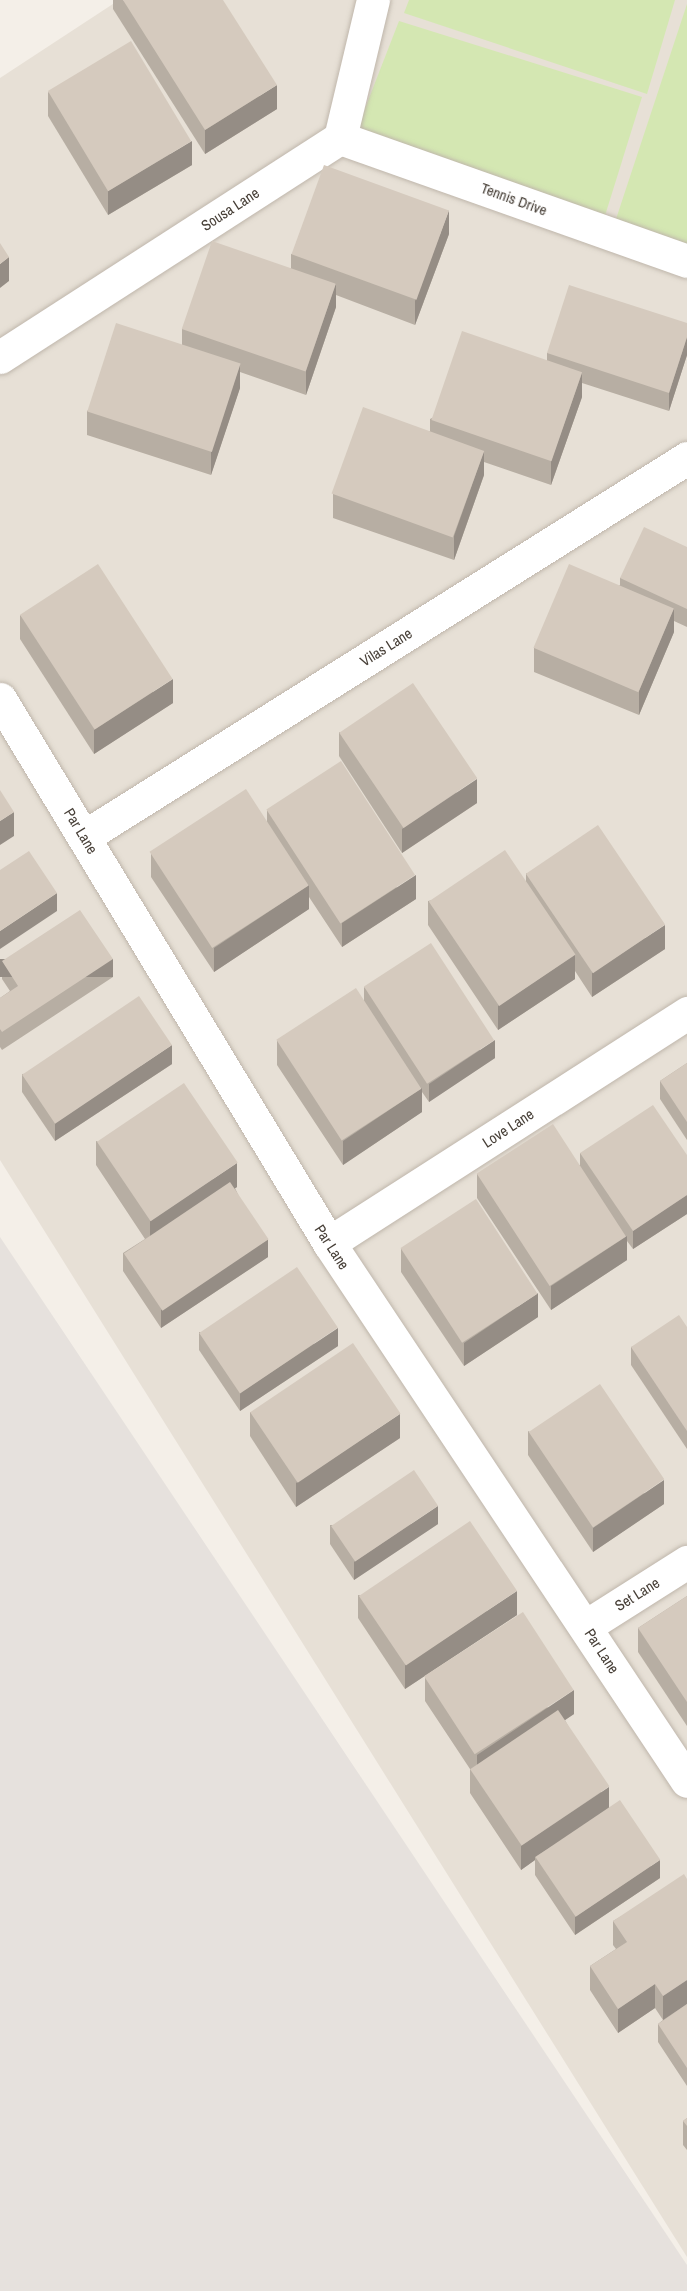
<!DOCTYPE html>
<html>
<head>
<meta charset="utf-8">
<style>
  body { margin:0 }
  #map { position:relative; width:687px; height:2291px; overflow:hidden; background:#f4efe8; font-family:"Archivo Narrow",sans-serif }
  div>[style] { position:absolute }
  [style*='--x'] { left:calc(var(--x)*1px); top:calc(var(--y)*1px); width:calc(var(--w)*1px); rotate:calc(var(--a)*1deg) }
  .residential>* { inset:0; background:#e7e0d6 }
  .industrial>* { inset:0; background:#e6e1dd }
  .green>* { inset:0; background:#d4e7b2 }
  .roads { filter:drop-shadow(0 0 2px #bfb6ab) drop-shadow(0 0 2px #bfb6ab) }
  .street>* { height:33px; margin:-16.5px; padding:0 16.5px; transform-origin:16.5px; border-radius:16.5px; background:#fff }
  .wall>* { inset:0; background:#b7aea3 }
  .shaded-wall>* { inset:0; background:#958d85; transform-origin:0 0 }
  .building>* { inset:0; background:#d5cabe; transform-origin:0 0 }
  span { translate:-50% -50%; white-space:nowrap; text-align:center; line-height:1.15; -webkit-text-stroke:5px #fff; paint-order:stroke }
  .street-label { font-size:15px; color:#473f37 }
</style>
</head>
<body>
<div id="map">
  <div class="residential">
    <i style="clip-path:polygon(119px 0,687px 0,687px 2257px,0 1160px,0 78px)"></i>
  </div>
  <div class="industrial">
    <i style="clip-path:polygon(0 1237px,687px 2265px,687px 2291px,0 2291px)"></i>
  </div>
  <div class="green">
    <i style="clip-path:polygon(409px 0,675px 0,647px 94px,404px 13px)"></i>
    <i style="clip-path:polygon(687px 4px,687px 247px,615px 222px)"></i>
    <i style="clip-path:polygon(399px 21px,642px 97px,603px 222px,357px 129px)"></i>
  </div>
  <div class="roads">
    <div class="street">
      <i style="--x:340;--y:138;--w:368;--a:19.5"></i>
      <i style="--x:0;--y:357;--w:404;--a:-32.8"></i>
      <i style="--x:340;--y:138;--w:142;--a:-76.6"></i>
      <i style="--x:0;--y:699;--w:636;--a:58.84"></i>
      <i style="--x:329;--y:1243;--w:646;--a:56.36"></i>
      <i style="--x:85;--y:836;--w:711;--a:-32.12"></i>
      <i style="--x:329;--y:1243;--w:426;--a:-32.7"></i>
      <i style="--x:586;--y:1626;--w:120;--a:-32.4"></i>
    </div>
  </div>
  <div class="wall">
    <i style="clip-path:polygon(113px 0,123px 0,277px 109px,205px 154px,113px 9px)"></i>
    <i style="clip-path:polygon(48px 92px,192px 165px,108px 215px,48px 116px)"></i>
    <i style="clip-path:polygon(449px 234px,415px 325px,336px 295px,336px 307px,306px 395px,240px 372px,240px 388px,211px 475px,87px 435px,87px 411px,182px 345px,182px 329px,291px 268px,291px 254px)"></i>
    <i style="clip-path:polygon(687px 323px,687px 355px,669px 411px,582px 383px,582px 397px,551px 485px,484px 462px,484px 475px,454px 560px,333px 518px,333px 494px,430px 431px,430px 419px,547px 361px,547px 353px)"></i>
    <i style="clip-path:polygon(687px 547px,687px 627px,674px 621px,674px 632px,639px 715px,534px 672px,534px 648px,620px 585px,620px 578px)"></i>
    <i style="clip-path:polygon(20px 615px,173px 703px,94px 754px,20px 639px)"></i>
    <i style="clip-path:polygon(339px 732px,477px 803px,402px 853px,339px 756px)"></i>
    <i style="clip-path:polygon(267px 810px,416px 899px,342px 947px,309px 897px,309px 909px,214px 972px,151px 877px,151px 853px,267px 822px)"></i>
    <i style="clip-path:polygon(526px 873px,665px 949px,592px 997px,575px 971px,575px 979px,498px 1030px,428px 925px,428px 901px,526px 881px)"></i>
    <i style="clip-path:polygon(2px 961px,113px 977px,2px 1050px,0 1047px,0 998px,10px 991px,2px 979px)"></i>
    <i style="clip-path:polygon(364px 987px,495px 1058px,429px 1102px,422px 1092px,422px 1112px,343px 1165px,277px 1065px,277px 1041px,364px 1001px)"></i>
    <i style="clip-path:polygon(687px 1063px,687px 1140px,660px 1099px,660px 1081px)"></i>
    <i style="clip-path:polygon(172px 1064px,55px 1141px,22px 1092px,22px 1074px)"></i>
    <i style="clip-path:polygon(96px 1141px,237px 1187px,235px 1188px,268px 1257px,161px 1328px,123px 1271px,123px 1253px,145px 1239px,96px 1165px)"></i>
    <i style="clip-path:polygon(580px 1153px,687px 1155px,687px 1214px,633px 1249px,627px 1241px,627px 1260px,551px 1310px,477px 1198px,477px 1174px,580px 1165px)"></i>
    <i style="clip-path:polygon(401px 1248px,538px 1317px,464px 1366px,401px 1272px)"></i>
    <i style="clip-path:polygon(687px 1327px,687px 1449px,631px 1365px,631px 1347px)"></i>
    <i style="clip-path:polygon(199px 1332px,338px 1346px,240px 1411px,199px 1350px)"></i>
    <i style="clip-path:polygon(250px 1412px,400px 1438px,296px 1507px,250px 1436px)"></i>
    <i style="clip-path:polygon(528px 1431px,664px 1504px,593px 1552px,528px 1455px)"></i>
    <i style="clip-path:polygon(438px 1524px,354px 1580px,330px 1544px,330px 1525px)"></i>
    <i style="clip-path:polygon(358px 1595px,517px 1615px,405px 1689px,358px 1618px)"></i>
    <i style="clip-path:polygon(687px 1596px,687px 1726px,638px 1652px,638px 1628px)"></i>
    <i style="clip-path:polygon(425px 1677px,574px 1714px,565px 1720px,609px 1808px,660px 1878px,575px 1935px,535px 1875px,535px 1860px,521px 1870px,470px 1793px,470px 1769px,425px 1701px)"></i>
    <i style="clip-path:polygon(687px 1879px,687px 2086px,658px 2042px,658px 2024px,663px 2020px,655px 2008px,618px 2033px,590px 1990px,590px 1966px,616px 1949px,613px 1945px,613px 1921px)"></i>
    <i style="clip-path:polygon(687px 2118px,687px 2150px,683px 2145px,683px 2121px)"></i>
  </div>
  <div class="shaded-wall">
    <i style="clip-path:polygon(277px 85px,277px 109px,205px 154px,205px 130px)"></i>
    <i style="clip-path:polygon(192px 141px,192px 165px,108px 215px,108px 191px)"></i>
    <i style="clip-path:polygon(449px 210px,449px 234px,415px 325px,415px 301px)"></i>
    <i style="clip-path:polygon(9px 257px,9px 281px,0 288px,0 264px)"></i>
    <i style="clip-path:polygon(336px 283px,336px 307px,306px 395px,306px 371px)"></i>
    <i style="clip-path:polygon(687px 337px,687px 355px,669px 411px,669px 393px)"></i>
    <i style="clip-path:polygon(240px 364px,240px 388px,211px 475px,211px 451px)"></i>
    <i style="clip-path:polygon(582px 373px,582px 397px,551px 485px,551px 461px)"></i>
    <i style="clip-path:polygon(484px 451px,484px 475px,454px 560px,454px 536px)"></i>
    <i style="clip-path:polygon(674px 608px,674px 632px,639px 715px,639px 691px)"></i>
    <i style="clip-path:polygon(173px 679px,173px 703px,94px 754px,94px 730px)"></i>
    <i style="clip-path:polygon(477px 779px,477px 803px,402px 853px,402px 829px)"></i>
    <i style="clip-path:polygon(14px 812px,14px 836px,0 845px,0 821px)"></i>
    <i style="clip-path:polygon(416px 875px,416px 899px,342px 947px,342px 923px)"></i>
    <i style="clip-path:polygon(309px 885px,309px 909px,214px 972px,214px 948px)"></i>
    <i style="clip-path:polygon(57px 893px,57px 911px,0 949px,0 931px)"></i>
    <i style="clip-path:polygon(665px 925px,665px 949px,592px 997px,592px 973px)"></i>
    <i style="clip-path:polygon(575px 955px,575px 979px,498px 1030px,498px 1006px)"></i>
    <i style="left:113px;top:959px;width:18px;height:133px;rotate:90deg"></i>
    <i style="clip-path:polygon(495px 1040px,495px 1058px,429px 1102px,429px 1084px)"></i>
    <i style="clip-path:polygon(172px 1045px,172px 1064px,55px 1141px,55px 1123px)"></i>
    <i style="clip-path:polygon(422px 1088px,422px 1112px,343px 1165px,343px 1141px)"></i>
    <i style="clip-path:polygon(237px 1163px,237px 1187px,150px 1245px,150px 1221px)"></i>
    <i style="clip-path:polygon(687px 1195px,687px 1214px,633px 1249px,633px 1231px)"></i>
    <i style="clip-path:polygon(627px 1236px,627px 1260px,551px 1310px,551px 1286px)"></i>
    <i style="clip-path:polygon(268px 1239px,268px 1257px,161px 1328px,161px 1310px)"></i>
    <i style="clip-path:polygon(538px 1293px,538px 1317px,464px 1366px,464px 1343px)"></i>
    <i style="clip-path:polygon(338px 1328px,338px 1346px,240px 1411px,240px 1393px)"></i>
    <i style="clip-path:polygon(400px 1414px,400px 1438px,296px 1507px,296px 1483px)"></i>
    <i style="clip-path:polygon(664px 1480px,664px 1504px,593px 1552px,593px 1528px)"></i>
    <i style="clip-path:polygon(438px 1506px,438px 1524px,354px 1580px,354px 1562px)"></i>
    <i style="clip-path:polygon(517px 1591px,517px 1615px,405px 1689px,405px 1665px)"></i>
    <i style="clip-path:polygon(574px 1690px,574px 1714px,477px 1779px,477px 1755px)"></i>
    <i style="clip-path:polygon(609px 1787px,609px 1811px,535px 1857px,535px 1860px,521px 1870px,521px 1846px)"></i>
    <i style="clip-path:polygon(660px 1860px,660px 1878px,575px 1935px,575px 1917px)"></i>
    <i style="clip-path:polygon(687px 1980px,687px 2004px,663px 2020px,663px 1996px)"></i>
    <i style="clip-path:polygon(655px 1984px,655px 2008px,618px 2033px,618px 2009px)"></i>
  </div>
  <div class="building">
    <i style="clip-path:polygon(123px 0,223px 0,277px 85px,205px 130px)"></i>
    <i style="left:131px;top:41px;width:117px;height:97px;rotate:59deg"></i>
    <i style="left:324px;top:165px;width:133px;height:95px;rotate:20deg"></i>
    <i style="left:212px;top:241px;width:131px;height:93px;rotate:19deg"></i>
    <i style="clip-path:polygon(0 243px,9px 257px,0 264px)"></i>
    <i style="clip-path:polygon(569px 285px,687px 323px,687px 337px,669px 393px,547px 353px)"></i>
    <i style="left:116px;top:323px;width:131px;height:93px;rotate:18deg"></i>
    <i style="left:462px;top:331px;width:127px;height:94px;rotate:19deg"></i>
    <i style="left:363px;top:407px;width:129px;height:92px;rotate:20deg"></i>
    <i style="clip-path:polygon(644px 527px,687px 547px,687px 609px,620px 578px)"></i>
    <i style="left:98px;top:564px;width:137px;height:93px;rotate:57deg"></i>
    <i style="left:569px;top:564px;width:114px;height:91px;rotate:23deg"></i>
    <i style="left:413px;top:683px;width:115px;height:89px;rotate:56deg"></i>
    <i style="left:341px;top:761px;width:136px;height:89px;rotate:57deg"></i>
    <i style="left:246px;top:789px;width:115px;height:115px;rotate:57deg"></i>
    <i style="clip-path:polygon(0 790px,14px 812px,0 821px)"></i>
    <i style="left:598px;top:825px;width:120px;height:87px;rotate:56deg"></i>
    <i style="left:505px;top:850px;width:126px;height:92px;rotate:56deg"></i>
    <i style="clip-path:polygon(29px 851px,57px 893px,0 931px,0 870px)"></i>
    <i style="clip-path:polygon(80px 910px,113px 959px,2px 1032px,0 1029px,0 998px,18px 986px,2px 961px)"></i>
    <i style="left:431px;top:943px;width:116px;height:80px;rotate:57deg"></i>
    <i style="left:356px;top:988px;width:120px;height:95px;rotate:57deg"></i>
    <i style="left:139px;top:996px;width:59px;height:141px;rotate:56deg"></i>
    <i style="clip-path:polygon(687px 1063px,687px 1122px,660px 1081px)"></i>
    <i style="left:184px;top:1083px;width:96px;height:105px;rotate:56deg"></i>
    <i style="clip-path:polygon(653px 1105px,687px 1155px,687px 1195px,633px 1231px,580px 1153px)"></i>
    <i style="left:553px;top:1124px;width:134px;height:91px;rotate:57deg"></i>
    <i style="left:230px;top:1182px;width:69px;height:128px;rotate:56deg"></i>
    <i style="left:476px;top:1199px;width:113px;height:90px;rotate:57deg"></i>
    <i style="left:297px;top:1267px;width:73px;height:118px;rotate:56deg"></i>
    <i style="clip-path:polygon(679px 1315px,687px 1327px,687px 1431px,631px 1347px)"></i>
    <i style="left:353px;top:1343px;width:85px;height:124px;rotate:56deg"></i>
    <i style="left:600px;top:1384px;width:115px;height:86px;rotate:56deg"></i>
    <i style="left:414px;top:1470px;width:43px;height:100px;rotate:56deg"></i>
    <i style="left:470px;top:1521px;width:84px;height:134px;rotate:56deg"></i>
    <i style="clip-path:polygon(687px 1596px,687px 1702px,638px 1628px)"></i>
    <i style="left:523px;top:1612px;width:93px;height:118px;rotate:57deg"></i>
    <i style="left:558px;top:1710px;width:92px;height:106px;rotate:56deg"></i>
    <i style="left:620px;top:1800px;width:72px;height:102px;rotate:56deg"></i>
    <i style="clip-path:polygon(684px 1874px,687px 1879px,687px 1980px,663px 1996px,655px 1984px,618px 2009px,590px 1966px,627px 1942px,613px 1921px)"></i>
    <i style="clip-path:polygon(687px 2004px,687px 2068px,658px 2024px)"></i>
    <i style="clip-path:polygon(687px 2118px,687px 2126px,683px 2121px)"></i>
  </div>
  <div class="street-label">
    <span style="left:514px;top:199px;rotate:20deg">Tennis Drive</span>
    <span style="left:230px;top:209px;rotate:-33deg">Sousa Lane</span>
    <span style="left:386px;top:647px;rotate:-32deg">Vilas Lane</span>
    <span style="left:81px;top:831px;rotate:59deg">Par Lane</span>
    <span style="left:508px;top:1128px;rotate:-33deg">Love Lane</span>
    <span style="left:332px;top:1247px;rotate:57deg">Par Lane</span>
    <span style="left:637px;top:1594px;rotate:-32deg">Set Lane</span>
    <span style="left:602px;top:1651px;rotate:57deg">Par Lane</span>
  </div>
</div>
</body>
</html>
